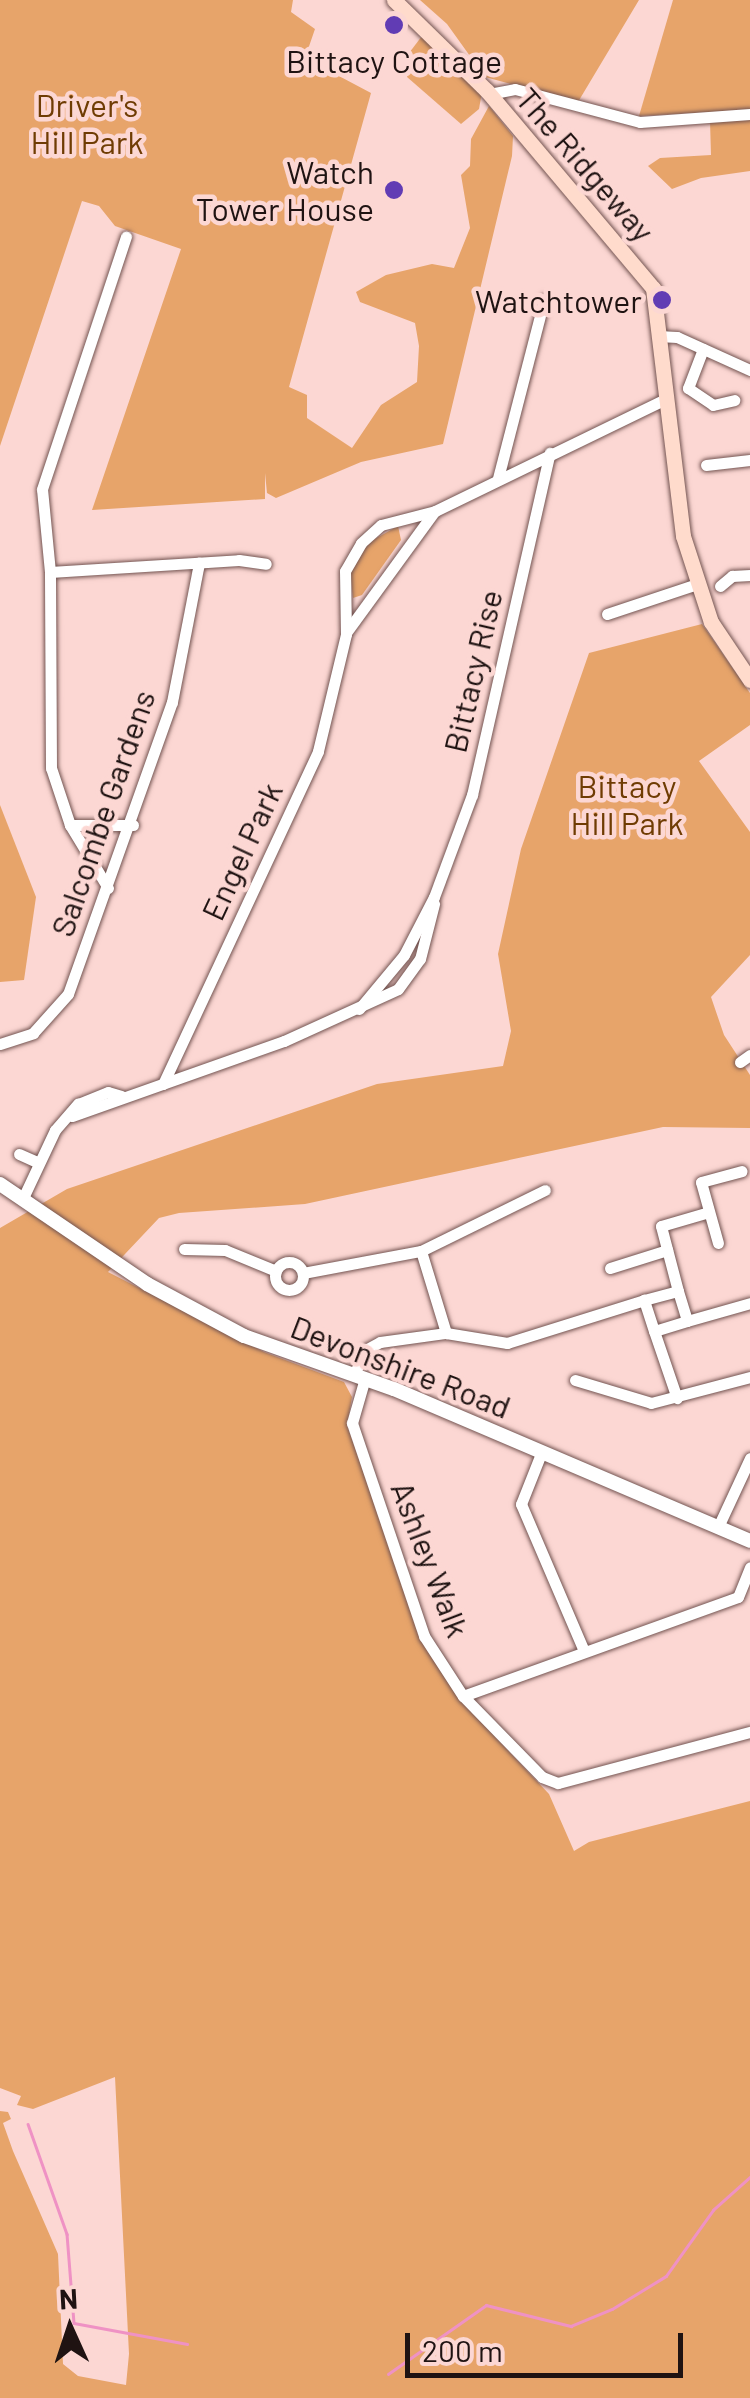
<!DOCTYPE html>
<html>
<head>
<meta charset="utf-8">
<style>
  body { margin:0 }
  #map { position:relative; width:750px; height:2398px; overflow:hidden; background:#fcd7d3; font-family:Barlow,sans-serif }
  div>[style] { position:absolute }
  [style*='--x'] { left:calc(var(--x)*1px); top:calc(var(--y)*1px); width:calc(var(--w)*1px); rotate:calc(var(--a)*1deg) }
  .green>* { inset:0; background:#e7a46a }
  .stream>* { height:2.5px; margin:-1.25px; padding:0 1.25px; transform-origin:1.25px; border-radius:1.25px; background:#ef92c4 }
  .roads { filter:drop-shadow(0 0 2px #735451) drop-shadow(0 0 2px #735451) }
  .minor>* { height:11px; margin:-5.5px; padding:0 5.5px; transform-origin:5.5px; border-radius:5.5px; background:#fff }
  .minor>.ring { margin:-5.5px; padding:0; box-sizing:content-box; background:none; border:11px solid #fff; border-radius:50% }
  .tertiary>* { height:14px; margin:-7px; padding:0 7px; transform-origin:7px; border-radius:7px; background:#fff }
  .secondary>* { height:15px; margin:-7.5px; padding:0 7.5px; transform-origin:7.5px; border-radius:7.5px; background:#ffdbcc }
  .dots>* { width:28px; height:28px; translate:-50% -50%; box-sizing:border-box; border:5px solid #fcd7d3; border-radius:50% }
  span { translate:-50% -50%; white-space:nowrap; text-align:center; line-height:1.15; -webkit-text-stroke:9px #fcd7d3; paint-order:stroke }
  .poi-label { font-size:32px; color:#1f1312 }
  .right { translate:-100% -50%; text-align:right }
  .park-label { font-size:32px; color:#6f3c03 }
  .street-label { font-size:32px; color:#1f1312 }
  .north { position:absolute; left:20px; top:2278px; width:100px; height:100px; -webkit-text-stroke:8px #fcd7d3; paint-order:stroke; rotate:357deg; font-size:28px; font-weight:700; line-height:40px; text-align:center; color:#1f1312 }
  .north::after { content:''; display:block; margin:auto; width:35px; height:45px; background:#1f1312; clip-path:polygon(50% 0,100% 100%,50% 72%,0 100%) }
  .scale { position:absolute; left:405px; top:2333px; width:278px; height:45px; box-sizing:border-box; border:5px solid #1f1312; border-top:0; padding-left:12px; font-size:30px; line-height:35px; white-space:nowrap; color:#1f1312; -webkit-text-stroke:8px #fcd7d3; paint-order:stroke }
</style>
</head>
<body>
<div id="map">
  <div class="green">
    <i style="clip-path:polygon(0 0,293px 0,291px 12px,315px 29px,305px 58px,371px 93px,289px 387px,307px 395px,307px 418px,352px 448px,381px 405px,417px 382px,419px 346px,415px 323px,360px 302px,356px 292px,386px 275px,432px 264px,454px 268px,470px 228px,461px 175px,470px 166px,471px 139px,489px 106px,513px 136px,512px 156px,443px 444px,361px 462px,276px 498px,267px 493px,265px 473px,265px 499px,92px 510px,181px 249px,115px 226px,99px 206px,82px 201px,0 446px)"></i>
    <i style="clip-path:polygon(420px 0,639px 0,578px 102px,485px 77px,447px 24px)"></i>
    <i style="clip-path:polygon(673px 0,750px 0,750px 110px,639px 116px)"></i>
    <i style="clip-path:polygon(422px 36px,482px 92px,479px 109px,461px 124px,407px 77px,406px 57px)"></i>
    <i style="clip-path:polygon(750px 117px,750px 171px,701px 178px,672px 189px,648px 166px,660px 158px,711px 155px,710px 121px)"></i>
    <i style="clip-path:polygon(398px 526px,401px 540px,362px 595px,353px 598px,350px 571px,364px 545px)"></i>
    <i style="clip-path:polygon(702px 624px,750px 693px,750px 725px,699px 761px,750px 832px,750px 955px,711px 997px,724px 1035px,750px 1075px,750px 1128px,663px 1127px,305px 1204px,179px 1213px,159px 1218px,108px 1272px,264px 1352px,344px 1382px,352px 1397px,347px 1426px,424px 1635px,459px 1699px,549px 1794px,574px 1851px,589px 1842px,750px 1801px,750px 2398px,0 2398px,0 2111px,8px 2112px,11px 2119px,3px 2123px,13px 2151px,58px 2254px,63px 2364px,78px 2376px,126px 2385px,129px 2354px,115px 2077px,33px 2109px,17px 2105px,21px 2096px,0 2088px,0 1228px,67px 1189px,377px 1084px,503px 1066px,511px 1031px,498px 954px,521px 849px,589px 653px)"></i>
    <i style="clip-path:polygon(0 805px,36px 897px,24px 980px,0 982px)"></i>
  </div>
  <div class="stream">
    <i style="--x:28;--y:2124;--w:117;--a:70.5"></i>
    <i style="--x:67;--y:2234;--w:89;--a:85.5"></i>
    <i style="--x:74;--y:2323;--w:115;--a:10.5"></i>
    <i style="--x:388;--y:2374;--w:120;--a:-35.1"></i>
    <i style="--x:486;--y:2305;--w:88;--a:13.9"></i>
    <i style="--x:571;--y:2326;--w:44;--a:-22.5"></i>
    <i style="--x:612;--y:2309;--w:63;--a:-31.4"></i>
    <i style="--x:666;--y:2276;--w:81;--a:-54.5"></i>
    <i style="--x:713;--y:2210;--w:50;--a:-41.7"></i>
  </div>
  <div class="roads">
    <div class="minor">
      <i style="--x:489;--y:94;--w:26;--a:-11"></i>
      <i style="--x:515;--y:89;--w:129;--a:14.8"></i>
      <i style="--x:640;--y:122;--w:110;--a:-4.2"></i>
      <i style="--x:658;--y:336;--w:19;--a:3"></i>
      <i style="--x:677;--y:337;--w:80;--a:24.3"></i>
      <i style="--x:703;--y:349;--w:42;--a:111"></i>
      <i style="--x:688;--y:388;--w:30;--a:34"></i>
      <i style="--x:713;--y:405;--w:22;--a:-13"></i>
      <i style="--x:706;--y:465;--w:44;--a:-6.5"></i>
      <i style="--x:498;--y:478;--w:184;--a:-75.5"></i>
      <i style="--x:50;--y:572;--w:189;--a:-3.6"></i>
      <i style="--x:239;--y:560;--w:27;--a:8"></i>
      <i style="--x:720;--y:586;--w:16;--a:-40"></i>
      <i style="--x:732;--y:576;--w:18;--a:-3"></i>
      <i style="--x:607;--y:614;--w:95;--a:-18.4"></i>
      <i style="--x:348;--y:630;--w:146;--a:-53.9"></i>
      <i style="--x:70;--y:825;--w:63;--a:0"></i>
      <i style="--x:108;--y:888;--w:74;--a:-121.1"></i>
      <i style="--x:70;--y:825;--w:60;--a:-108.4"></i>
      <i style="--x:51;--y:768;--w:196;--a:-90.3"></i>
      <i style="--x:50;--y:572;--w:83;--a:-95.5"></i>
      <i style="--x:42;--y:489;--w:266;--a:-71.6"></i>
      <i style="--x:359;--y:1009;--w:70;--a:-50.2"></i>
      <i style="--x:404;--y:955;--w:65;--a:-62.7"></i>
      <i style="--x:434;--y:897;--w:109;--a:-69.6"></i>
      <i style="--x:472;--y:795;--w:351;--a:-77.2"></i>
      <i style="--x:0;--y:1044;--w:35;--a:-18"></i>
      <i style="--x:33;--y:1033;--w:52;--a:-48.1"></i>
      <i style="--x:68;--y:994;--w:310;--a:-70.4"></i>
      <i style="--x:172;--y:702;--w:142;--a:-79"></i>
      <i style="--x:740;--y:1062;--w:12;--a:-35"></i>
      <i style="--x:163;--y:1084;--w:367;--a:-65"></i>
      <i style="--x:318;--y:751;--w:120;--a:-76.5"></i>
      <i style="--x:346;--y:634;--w:63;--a:-90.9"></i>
      <i style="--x:345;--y:571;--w:32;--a:-60"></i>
      <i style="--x:361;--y:543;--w:27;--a:-42"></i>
      <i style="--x:381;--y:525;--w:56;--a:-14.5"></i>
      <i style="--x:435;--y:511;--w:254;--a:-25.9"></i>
      <i style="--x:72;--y:1116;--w:225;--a:-19.5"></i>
      <i style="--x:284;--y:1041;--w:125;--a:-24.5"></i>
      <i style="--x:398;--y:989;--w:37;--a:-54"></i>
      <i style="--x:420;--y:959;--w:57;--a:-75.7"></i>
      <i style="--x:19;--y:1154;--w:20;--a:24"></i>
      <i style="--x:23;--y:1198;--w:75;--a:-64.8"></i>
      <i style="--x:55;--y:1130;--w:35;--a:-49"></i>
      <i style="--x:78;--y:1104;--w:32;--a:-22"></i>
      <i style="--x:108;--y:1092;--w:14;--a:17"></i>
      <i style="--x:718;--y:1243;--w:63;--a:-105.6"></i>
      <i style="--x:701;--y:1182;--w:42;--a:-15"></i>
      <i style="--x:184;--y:1249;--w:41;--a:1.4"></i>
      <i style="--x:225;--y:1250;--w:55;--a:22.4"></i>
      <i style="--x:421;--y:1251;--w:86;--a:73"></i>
      <i class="ring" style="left:275px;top:1262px;width:17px;height:17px"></i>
      <i style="--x:610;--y:1268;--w:60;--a:-17.5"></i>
      <i style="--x:303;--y:1273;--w:120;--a:-10.6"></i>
      <i style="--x:421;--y:1251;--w:138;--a:-26.2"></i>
      <i style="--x:678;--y:1291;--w:67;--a:-104.7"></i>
      <i style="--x:661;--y:1226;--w:50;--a:-16.3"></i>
      <i style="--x:687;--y:1321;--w:66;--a:-15.9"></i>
      <i style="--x:654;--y:1331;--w:71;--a:71.1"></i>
      <i style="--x:354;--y:1374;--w:28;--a:-63"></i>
      <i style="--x:367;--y:1349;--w:15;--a:-28"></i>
      <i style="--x:380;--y:1342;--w:67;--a:-7.8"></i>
      <i style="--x:446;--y:1333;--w:62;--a:9.3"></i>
      <i style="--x:507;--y:1343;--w:144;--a:-17.4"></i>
      <i style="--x:644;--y:1300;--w:35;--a:-15"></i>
      <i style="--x:678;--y:1291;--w:31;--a:73"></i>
      <i style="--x:687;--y:1321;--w:34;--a:163"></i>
      <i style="--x:654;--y:1331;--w:33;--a:-108"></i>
      <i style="--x:365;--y:1378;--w:47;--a:106.1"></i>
      <i style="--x:352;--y:1423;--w:225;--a:71.3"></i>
      <i style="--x:424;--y:1636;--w:72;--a:57"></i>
      <i style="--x:463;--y:1696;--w:113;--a:45.7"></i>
      <i style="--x:542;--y:1777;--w:17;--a:21"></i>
      <i style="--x:558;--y:1783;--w:199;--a:-14.9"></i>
      <i style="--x:575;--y:1380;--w:79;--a:16.8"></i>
      <i style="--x:651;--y:1403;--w:102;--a:-14.7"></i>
      <i style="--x:542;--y:1451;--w:57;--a:111.6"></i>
      <i style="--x:521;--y:1504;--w:160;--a:66.8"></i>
      <i style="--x:718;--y:1527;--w:76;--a:-65.1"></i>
      <i style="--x:463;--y:1696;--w:292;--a:-19.8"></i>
      <i style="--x:738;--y:1597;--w:32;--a:-68"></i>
    </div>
    <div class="tertiary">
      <i style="--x:0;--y:1184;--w:178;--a:34.2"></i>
      <i style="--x:147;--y:1284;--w:110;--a:28.2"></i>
      <i style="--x:244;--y:1336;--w:159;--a:19.5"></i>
      <i style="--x:394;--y:1389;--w:387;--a:23.1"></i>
    </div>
    <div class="secondary">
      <i style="--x:394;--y:0;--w:130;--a:44.4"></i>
      <i style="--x:487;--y:91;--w:258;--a:49.9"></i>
      <i style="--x:653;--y:288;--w:250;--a:83.1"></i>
      <i style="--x:683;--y:536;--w:90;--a:72"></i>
      <i style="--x:711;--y:622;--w:70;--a:56.1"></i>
    </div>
  </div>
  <div class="dots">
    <i style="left:394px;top:25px;background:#613cb4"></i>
    <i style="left:394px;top:190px;background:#613cb4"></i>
    <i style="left:662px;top:300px;background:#613cb4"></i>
  </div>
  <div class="poi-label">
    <span style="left:394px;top:60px">Bittacy Cottage</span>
    <span class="right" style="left:374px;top:190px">Watch<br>Tower House</span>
    <span class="right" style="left:642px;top:300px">Watchtower</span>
  </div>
  <div class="park-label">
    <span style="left:87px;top:123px">Driver's<br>Hill Park</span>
    <span style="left:627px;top:804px">Bittacy<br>Hill Park</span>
  </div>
  <div class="street-label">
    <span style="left:586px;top:164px;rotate:49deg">The Ridgeway</span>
    <span style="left:472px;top:671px;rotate:-77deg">Bittacy Rise</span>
    <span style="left:102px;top:813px;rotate:-71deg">Salcombe Gardens</span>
    <span style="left:241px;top:851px;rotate:-65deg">Engel Park</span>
    <span style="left:401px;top:1366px;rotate:21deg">Devonshire Road</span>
    <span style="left:431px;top:1559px;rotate:69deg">Ashley Walk</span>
  </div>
  <div class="north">N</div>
  <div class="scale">200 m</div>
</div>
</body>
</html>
